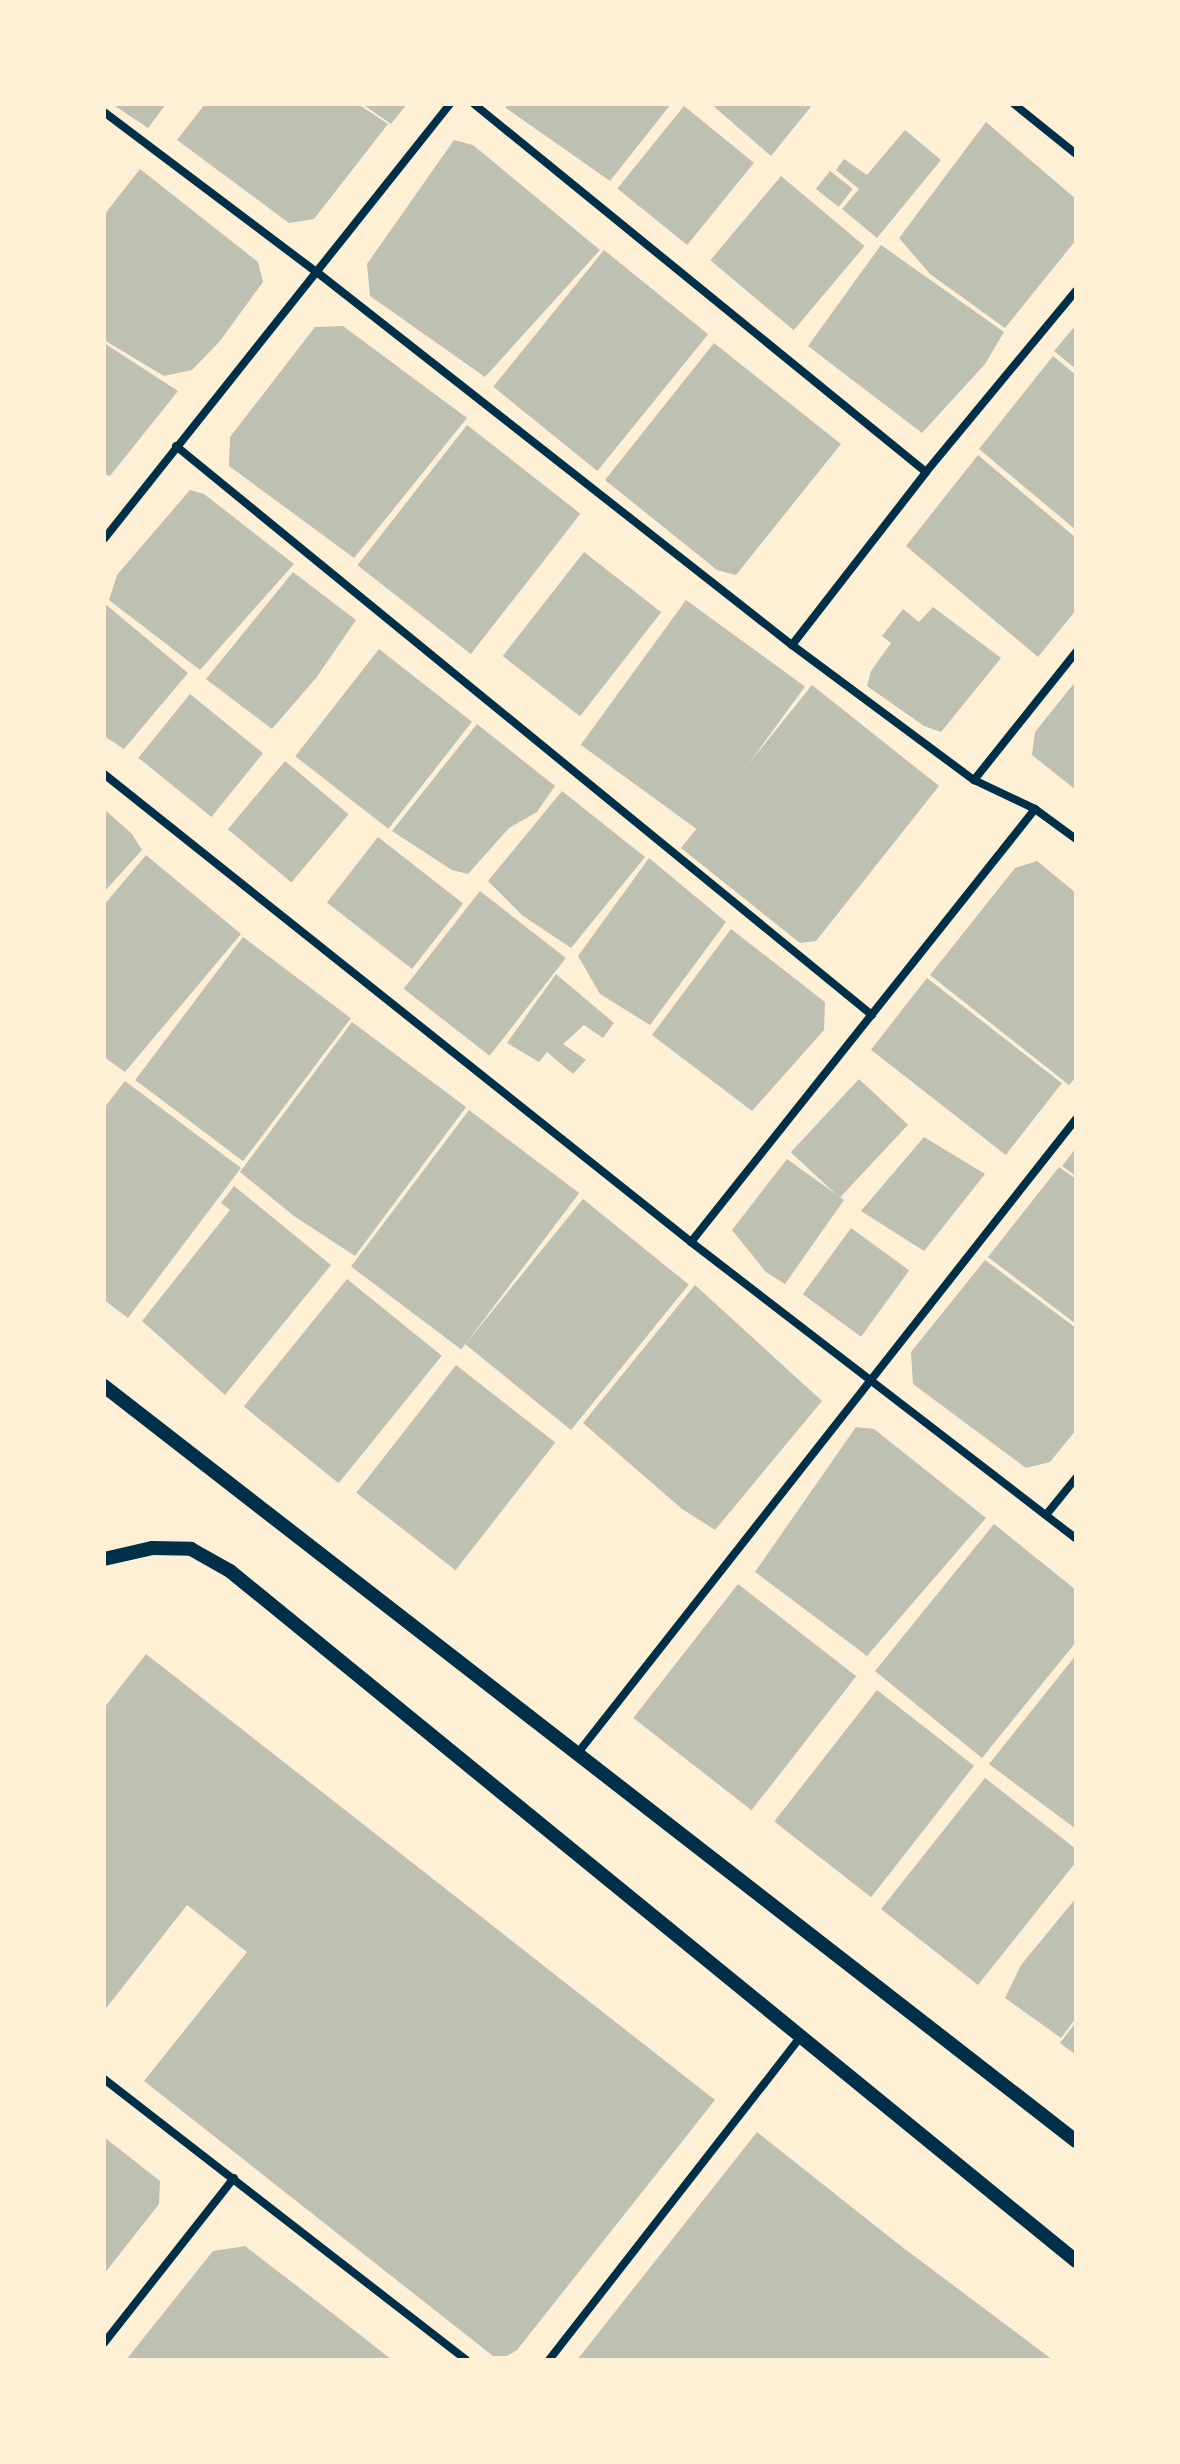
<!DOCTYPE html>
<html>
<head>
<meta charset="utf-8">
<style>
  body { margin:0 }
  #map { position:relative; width:1180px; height:2464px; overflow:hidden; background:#fdf0d5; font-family:Arial,sans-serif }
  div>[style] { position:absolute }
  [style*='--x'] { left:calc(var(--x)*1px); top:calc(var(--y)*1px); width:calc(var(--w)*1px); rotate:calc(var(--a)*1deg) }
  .building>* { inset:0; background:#bec0b2; transform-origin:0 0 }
  .minor>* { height:8px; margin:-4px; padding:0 4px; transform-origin:4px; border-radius:4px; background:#003049 }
  .tertiary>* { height:14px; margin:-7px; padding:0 7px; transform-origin:7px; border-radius:7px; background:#003049 }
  span { translate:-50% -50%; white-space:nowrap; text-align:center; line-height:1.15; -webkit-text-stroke:6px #fdf0d5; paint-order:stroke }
  .frame { position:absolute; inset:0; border:106px solid #fdf0d5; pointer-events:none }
</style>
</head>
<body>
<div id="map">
  <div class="building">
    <i style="clip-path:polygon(112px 104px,166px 104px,148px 128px)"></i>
    <i style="clip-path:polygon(205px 104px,358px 104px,388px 124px,314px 219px,289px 223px,177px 140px)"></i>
    <i style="clip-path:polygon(362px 104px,407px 104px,391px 124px)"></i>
    <i style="clip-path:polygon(506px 104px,671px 104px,610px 181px,506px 108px)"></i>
    <i style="clip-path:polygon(711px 104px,813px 104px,771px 156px)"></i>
    <i style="left:684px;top:106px;width:90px;height:106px;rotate:39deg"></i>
    <i style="clip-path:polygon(986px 122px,1076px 199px,1076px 240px,1005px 328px,930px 274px,899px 238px)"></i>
    <i style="clip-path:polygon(905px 130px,941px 160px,877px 238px,842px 209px,859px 189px,836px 170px,844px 159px,867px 175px)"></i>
    <i style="clip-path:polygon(454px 140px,473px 145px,600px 250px,485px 377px,370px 296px,367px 264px)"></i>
    <i style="clip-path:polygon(140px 169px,258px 262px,263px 282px,220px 341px,192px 370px,164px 376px,104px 340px,104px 215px)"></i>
    <i style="left:830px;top:171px;width:29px;height:23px;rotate:38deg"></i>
    <i style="left:781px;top:176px;width:109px;height:110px;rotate:40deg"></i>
    <i style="clip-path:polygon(881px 245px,1004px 332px,985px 364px,922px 433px,808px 346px)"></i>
    <i style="left:604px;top:250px;width:134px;height:176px;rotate:39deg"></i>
    <i style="clip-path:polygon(1076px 325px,1076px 369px,1054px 351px)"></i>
    <i style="clip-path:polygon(343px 326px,467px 418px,354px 558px,229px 466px,230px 437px,315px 327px)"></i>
    <i style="clip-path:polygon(104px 343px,178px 391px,110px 476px,104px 474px)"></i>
    <i style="clip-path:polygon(714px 343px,841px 444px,736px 575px,717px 570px,605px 480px)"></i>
    <i style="clip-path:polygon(1053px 356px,1076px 375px,1076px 530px,979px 449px)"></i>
    <i style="left:467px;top:425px;width:144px;height:178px;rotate:38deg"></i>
    <i style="clip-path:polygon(978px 455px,1076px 538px,1076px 610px,1038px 657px,906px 546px)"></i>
    <i style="clip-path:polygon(190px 490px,204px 494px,294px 564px,200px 670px,109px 600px,117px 575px)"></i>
    <i style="left:584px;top:552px;width:98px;height:132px;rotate:38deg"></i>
    <i style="clip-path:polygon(293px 572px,356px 620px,316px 678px,272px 729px,206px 679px)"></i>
    <i style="left:686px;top:600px;width:147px;height:179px;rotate:36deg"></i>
    <i style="clip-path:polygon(104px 603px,188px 673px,124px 749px,104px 736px)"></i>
    <i style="clip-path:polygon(933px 607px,1001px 658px,941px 732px,924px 726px,867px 686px,871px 671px,891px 643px,882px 636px,903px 609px,919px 622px)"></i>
    <i style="left:379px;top:649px;width:118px;height:136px;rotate:38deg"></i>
    <i style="clip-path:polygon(1076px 681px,1076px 790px,1032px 755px,1035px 732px)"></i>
    <i style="clip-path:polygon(812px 685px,939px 786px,816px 941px,800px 943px,681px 848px)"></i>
    <i style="left:190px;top:694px;width:94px;height:82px;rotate:39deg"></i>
    <i style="clip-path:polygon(477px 724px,555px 786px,537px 812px,509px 828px,468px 874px,452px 870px,392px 831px)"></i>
    <i style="left:285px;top:761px;width:83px;height:89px;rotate:40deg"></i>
    <i style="clip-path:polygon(562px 791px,645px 857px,571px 948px,523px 916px,488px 881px)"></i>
    <i style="clip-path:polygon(104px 809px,132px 834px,142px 850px,104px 892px)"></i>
    <i style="left:378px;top:837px;width:108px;height:83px;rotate:38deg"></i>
    <i style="clip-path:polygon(146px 855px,241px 934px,125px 1072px,104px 1057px,104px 905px)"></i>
    <i style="clip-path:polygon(649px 858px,726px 922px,650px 1025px,600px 994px,578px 956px)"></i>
    <i style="clip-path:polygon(1037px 861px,1076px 893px,1076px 1077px,1069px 1085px,930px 975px,1015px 868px)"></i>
    <i style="left:480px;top:891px;width:109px;height:124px;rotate:38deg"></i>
    <i style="clip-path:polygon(731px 929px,825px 1002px,824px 1030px,752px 1111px,652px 1035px)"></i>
    <i style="left:243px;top:937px;width:135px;height:179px;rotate:37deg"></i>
    <i style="clip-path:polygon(556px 974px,614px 1023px,603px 1038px,584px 1025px,563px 1044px,586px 1060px,573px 1074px,547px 1052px,539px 1062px,507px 1043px)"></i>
    <i style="left:927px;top:978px;width:171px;height:91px;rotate:38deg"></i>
    <i style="clip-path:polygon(352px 1022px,466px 1107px,355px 1256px,294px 1216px,240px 1172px)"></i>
    <i style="left:859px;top:1079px;width:67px;height:100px;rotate:43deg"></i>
    <i style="clip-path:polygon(125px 1081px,241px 1168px,128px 1318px,104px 1300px,104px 1108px)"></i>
    <i style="left:469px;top:1110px;width:138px;height:196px;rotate:37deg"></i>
    <i style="clip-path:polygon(924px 1137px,985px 1174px,924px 1251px,861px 1211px)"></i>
    <i style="clip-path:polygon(1076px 1148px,1076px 1176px,1062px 1166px)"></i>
    <i style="clip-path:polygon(787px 1159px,844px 1200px,785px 1284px,766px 1272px,732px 1230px)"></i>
    <i style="clip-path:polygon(1059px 1167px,1076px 1179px,1076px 1324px,988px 1257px)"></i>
    <i style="clip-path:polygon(234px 1186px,331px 1265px,225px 1395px,142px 1321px,230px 1210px,221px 1203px)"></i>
    <i style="left:583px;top:1199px;width:136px;height:187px;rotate:39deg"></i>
    <i style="left:851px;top:1228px;width:72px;height:82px;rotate:36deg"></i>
    <i style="clip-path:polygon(985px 1260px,1076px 1328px,1076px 1430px,1050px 1462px,1026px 1468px,913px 1384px,911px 1352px)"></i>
    <i style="left:347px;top:1279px;width:122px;height:164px;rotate:39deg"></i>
    <i style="clip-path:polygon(695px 1285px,822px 1401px,715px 1530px,682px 1509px,583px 1423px)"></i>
    <i style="left:456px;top:1365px;width:126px;height:162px;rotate:38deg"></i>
    <i style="clip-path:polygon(856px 1427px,874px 1429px,986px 1518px,867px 1656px,755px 1572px)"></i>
    <i style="clip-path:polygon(994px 1524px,1076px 1590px,1076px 1642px,982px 1758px,875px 1671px)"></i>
    <i style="left:738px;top:1584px;width:150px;height:170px;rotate:38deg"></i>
    <i style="clip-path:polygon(146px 1654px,715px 2100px,517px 2350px,507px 2356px,493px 2356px,144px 2081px,247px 1952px,187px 1905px,104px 2011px,104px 1708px)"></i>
    <i style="clip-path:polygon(1076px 1655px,1076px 1829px,989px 1764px)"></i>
    <i style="left:877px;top:1690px;width:123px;height:167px;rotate:38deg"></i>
    <i style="clip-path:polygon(985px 1778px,1076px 1849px,1076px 1862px,978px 1985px,881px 1909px)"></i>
    <i style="clip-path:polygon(1076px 1898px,1076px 2018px,1061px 2038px,1005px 1998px,1021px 1965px)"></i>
    <i style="clip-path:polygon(1076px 2022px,1076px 2055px,1060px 2043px)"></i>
    <i style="clip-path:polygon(757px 2132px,897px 2243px,1053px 2360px,577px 2360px)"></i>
    <i style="clip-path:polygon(104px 2137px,160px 2181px,159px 2204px,104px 2274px)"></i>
    <i style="clip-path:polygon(245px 2246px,345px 2323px,392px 2360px,126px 2360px,213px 2251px)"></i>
  </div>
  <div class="minor">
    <i style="--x:474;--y:104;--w:583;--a:39.15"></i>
    <i style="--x:1014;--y:104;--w:80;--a:38.9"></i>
    <i style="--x:104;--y:112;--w:268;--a:37"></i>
    <i style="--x:318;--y:273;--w:603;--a:38.13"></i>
    <i style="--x:792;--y:645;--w:227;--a:36.6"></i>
    <i style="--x:974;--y:780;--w:68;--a:25.4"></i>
    <i style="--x:1035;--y:809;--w:51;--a:36.2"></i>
    <i style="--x:176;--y:446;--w:899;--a:39.27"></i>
    <i style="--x:104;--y:539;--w:556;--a:-51.5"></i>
    <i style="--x:792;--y:645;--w:219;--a:-52.2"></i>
    <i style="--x:926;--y:472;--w:235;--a:-50.4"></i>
    <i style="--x:104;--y:774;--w:751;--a:38.56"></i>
    <i style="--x:691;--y:1242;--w:486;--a:37.6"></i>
    <i style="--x:974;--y:780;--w:164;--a:-51.4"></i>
    <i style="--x:691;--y:1242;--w:553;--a:-51.53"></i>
    <i style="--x:1046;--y:1515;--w:48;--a:-51"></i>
    <i style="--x:577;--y:1754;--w:808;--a:-51.84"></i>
    <i style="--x:104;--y:2079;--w:458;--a:37.8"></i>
    <i style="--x:104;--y:2343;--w:210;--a:-51.8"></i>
    <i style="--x:549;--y:2360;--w:408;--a:-52.1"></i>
  </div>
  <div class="tertiary">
    <i style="--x:104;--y:1386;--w:1231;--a:37.84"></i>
    <i style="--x:104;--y:1559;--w:49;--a:-12.9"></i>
    <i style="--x:152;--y:1548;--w:39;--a:1"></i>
    <i style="--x:191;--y:1549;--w:45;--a:29.4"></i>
    <i style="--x:230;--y:1571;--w:1092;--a:39.2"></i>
  </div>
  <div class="frame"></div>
</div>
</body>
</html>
